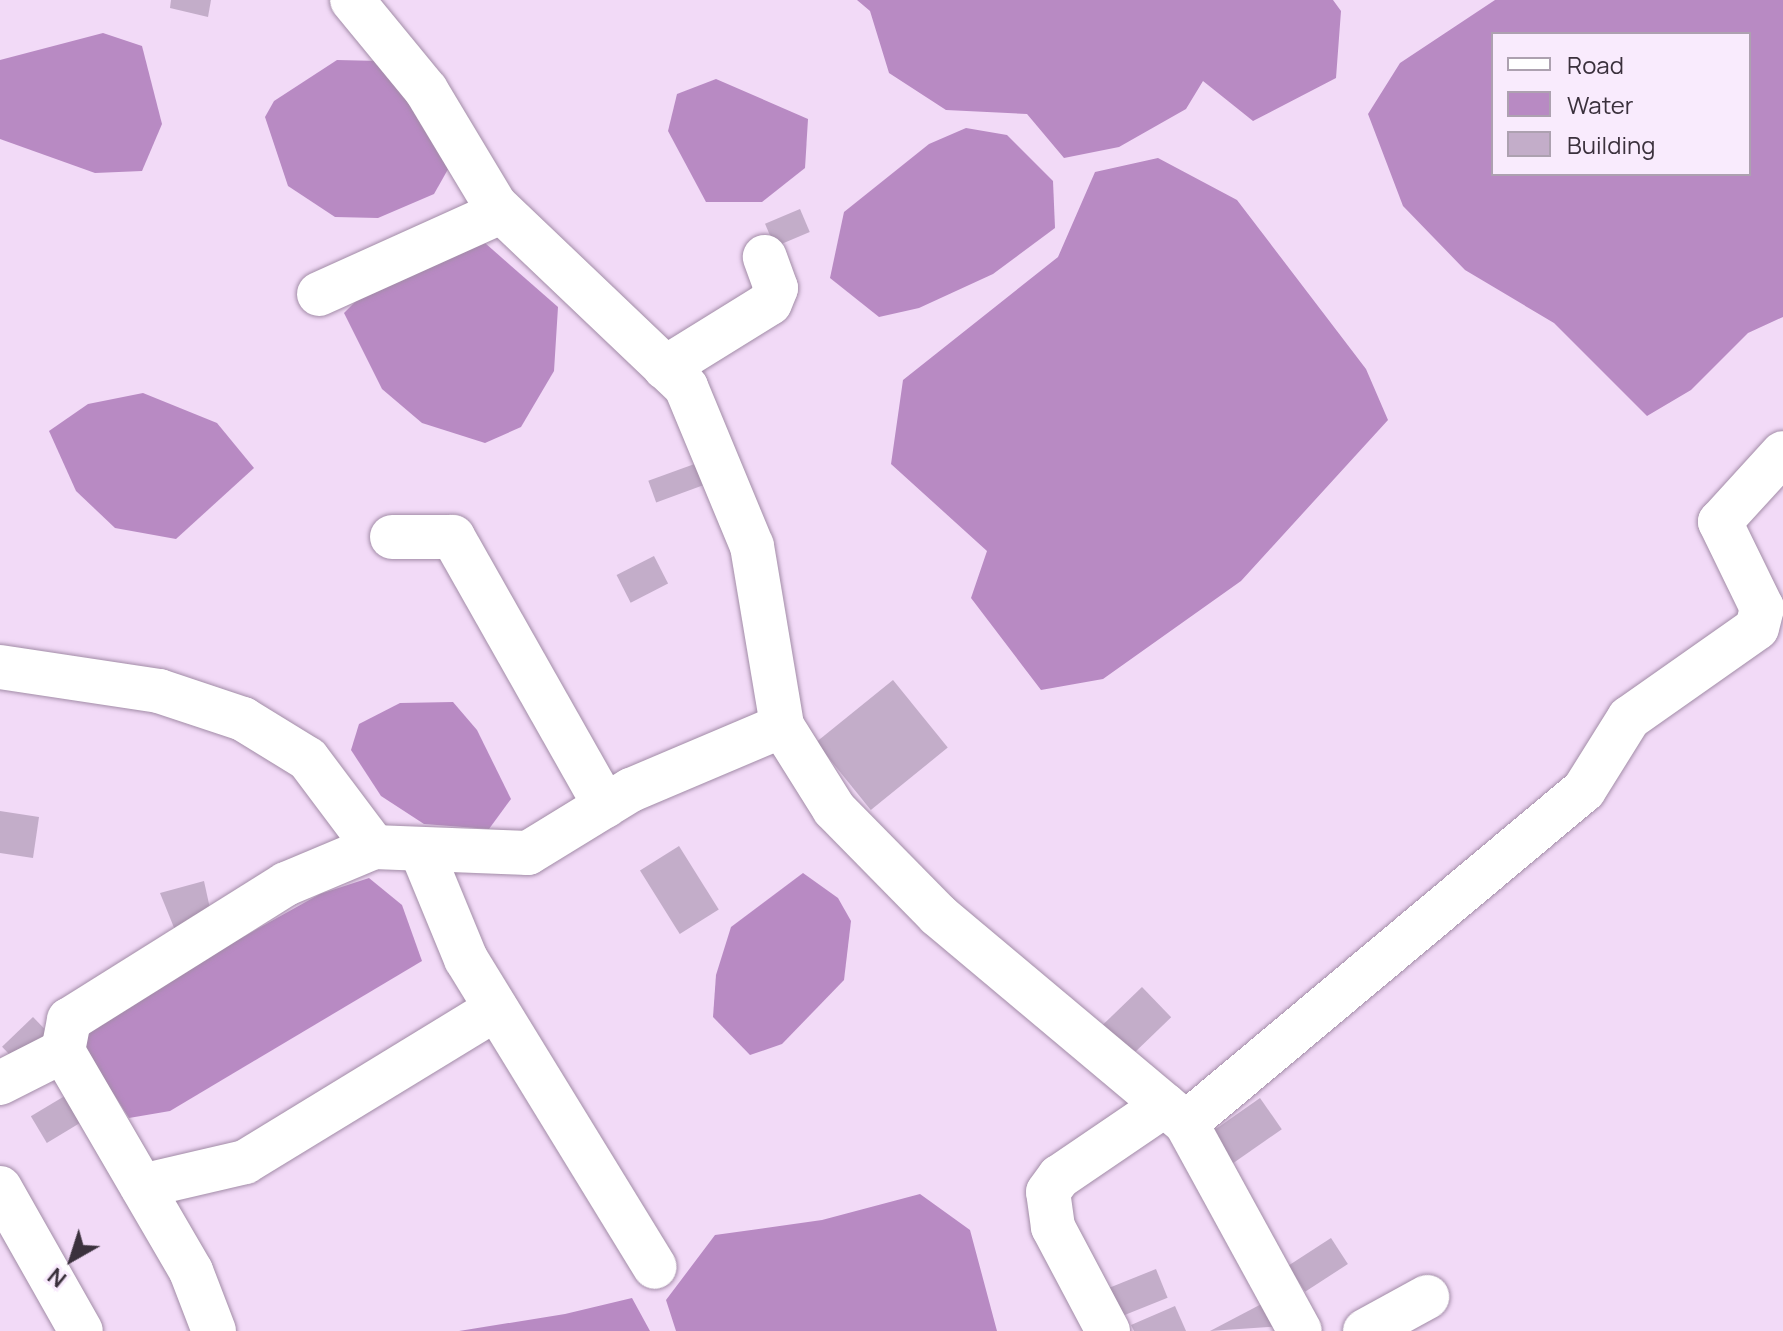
<!DOCTYPE html>
<html>
<head>
<meta charset="utf-8">
<style>
  body { margin:0 }
  #map { position:relative; width:1783px; height:1331px; overflow:hidden; background:#f2daf7; font-family:Manrope,sans-serif }
  div>[style] { position:absolute }
  [style*='--x'] { left:calc(var(--x)*1px); top:calc(var(--y)*1px); width:calc(var(--w)*1px); rotate:calc(var(--a)*1deg) }
  .water>* { inset:0; background:#b88ac3 }
  .building>* { inset:0; background:#c3adc9; transform-origin:0 0 }
  .roads { filter:drop-shadow(0 0 2px #a28ca7) drop-shadow(0 0 2px #a28ca7) }
  .minor>* { height:44px; margin:-22px; padding:0 22px; transform-origin:22px; border-radius:22px; background:#fff }
  span { translate:-50% -50%; white-space:nowrap; text-align:center; line-height:1.15; -webkit-text-stroke:6px #f9ebfd; paint-order:stroke }
  .legend { position:absolute; left:1491px; top:32px; width:260px; height:144px; box-sizing:border-box; background:#f9ebfd; border:2px solid #ada1b0; margin:0; padding:10px 14px; list-style:none; font-size:24px; color:#3b313d }
  .legend li { display:flex; align-items:center; gap:16px; height:40px }
  .legend b { width:40px; border:2px solid #ada1b0 }
  .north { position:absolute; left:32px; top:1219px; width:80px; height:80px; -webkit-text-stroke:6px #f9ebfd; paint-order:stroke; rotate:219deg; font-size:22px; font-weight:700; line-height:32px; text-align:center; color:#3b313d }
  .north::after { content:''; display:block; margin:auto; width:28px; height:36px; background:#3b313d; clip-path:polygon(50% 0,100% 100%,50% 72%,0 100%) }
</style>
</head>
<body>
<div id="map">
  <div class="water">
    <i style="clip-path:polygon(857px 0,1333px 0,1341px 11px,1336px 78px,1253px 121px,1203px 81px,1186px 109px,1119px 147px,1064px 158px,1027px 114px,946px 110px,889px 73px,870px 11px)"></i>
    <i style="clip-path:polygon(evenodd,1495px 0,1783px 0,1783px 317px,1748px 333px,1691px 390px,1647px 416px,1554px 323px,1465px 270px,1403px 206px,1368px 114px,1400px 63px,1495px 0,1493px 34px,1749px 34px,1749px 174px,1493px 174px,1493px 34px)"></i>
    <i style="clip-path:polygon(103px 33px,142px 46px,162px 124px,142px 171px,95px 173px,0 139px,0 60px)"></i>
    <i style="clip-path:polygon(337px 60px,380px 61px,451px 164px,434px 194px,378px 218px,335px 217px,288px 186px,265px 117px,274px 101px)"></i>
    <i style="clip-path:polygon(716px 79px,808px 119px,805px 168px,762px 202px,706px 202px,668px 131px,677px 94px)"></i>
    <i style="clip-path:polygon(966px 128px,1007px 135px,1053px 181px,1055px 228px,993px 274px,919px 308px,879px 317px,830px 278px,844px 212px,929px 144px)"></i>
    <i style="clip-path:polygon(1158px 158px,1237px 200px,1366px 369px,1388px 420px,1241px 581px,1103px 679px,1041px 690px,971px 598px,987px 551px,891px 464px,903px 380px,1058px 257px,1095px 172px)"></i>
    <i style="clip-path:polygon(485px 243px,558px 307px,554px 371px,521px 427px,485px 443px,422px 423px,382px 389px,344px 313px,374px 283px)"></i>
    <i style="clip-path:polygon(143px 393px,217px 423px,254px 468px,176px 539px,115px 528px,76px 491px,49px 431px,88px 404px)"></i>
    <i style="clip-path:polygon(453px 702px,477px 730px,511px 799px,489px 829px,424px 824px,381px 796px,351px 750px,359px 724px,400px 703px)"></i>
    <i style="clip-path:polygon(803px 873px,838px 898px,851px 921px,844px 980px,782px 1044px,750px 1055px,713px 1017px,716px 975px,731px 927px)"></i>
    <i style="clip-path:polygon(369px 878px,402px 905px,422px 961px,170px 1111px,129px 1118px,81px 1043px,96px 1019px,320px 894px)"></i>
    <i style="clip-path:polygon(920px 1194px,970px 1230px,997px 1331px,676px 1331px,666px 1300px,715px 1235px,822px 1220px)"></i>
    <i style="clip-path:polygon(632px 1298px,650px 1331px,459px 1331px,565px 1314px)"></i>
  </div>
  <div class="building">
    <i style="clip-path:polygon(171px 0,211px 0,208px 17px,170px 8px)"></i>
    <i style="left:800px;top:209px;width:25px;height:38px;rotate:67deg"></i>
    <i style="left:700px;top:462px;width:23px;height:55px;rotate:70deg"></i>
    <i style="left:654px;top:556px;width:31px;height:42px;rotate:63deg"></i>
    <i style="left:893px;top:680px;width:87px;height:99px;rotate:51deg"></i>
    <i style="clip-path:polygon(0 811px,39px 817px,33px 858px,0 853px)"></i>
    <i style="left:679px;top:846px;width:75px;height:46px;rotate:58deg"></i>
    <i style="clip-path:polygon(204px 881px,214px 927px,179px 940px,160px 893px)"></i>
    <i style="left:1142px;top:987px;width:42px;height:57px;rotate:46deg"></i>
    <i style="left:33px;top:1017px;width:32px;height:43px;rotate:46deg"></i>
    <i style="left:78px;top:1088px;width:31px;height:55px;rotate:59deg"></i>
    <i style="left:1260px;top:1098px;width:38px;height:60px;rotate:55deg"></i>
    <i style="left:1331px;top:1238px;width:31px;height:51px;rotate:57deg"></i>
    <i style="left:1156px;top:1269px;width:31px;height:53px;rotate:68deg"></i>
    <i style="clip-path:polygon(1271px 1299px,1285px 1326px,1210px 1331px)"></i>
    <i style="clip-path:polygon(1175px 1306px,1186px 1331px,1134px 1331px,1131px 1325px)"></i>
  </div>
  <div class="roads">
    <div class="minor">
      <i style="--x:352;--y:0;--w:117;--a:50.6"></i>
      <i style="--x:426;--y:90;--w:134;--a:59"></i>
      <i style="--x:495;--y:205;--w:264;--a:43.6"></i>
      <i style="--x:686;--y:387;--w:172;--a:67.5"></i>
      <i style="--x:752;--y:546;--w:182;--a:80.5"></i>
      <i style="--x:319;--y:294;--w:200;--a:-24.3"></i>
      <i style="--x:665;--y:368;--w:123;--a:-31.8"></i>
      <i style="--x:770;--y:303;--w:16;--a:-68"></i>
      <i style="--x:776;--y:288;--w:33;--a:-110"></i>
      <i style="--x:392;--y:537;--w:61;--a:0"></i>
      <i style="--x:453;--y:537;--w:309;--a:60.5"></i>
      <i style="--x:0;--y:667;--w:161;--a:8.6"></i>
      <i style="--x:159;--y:691;--w:89;--a:18.4"></i>
      <i style="--x:243;--y:719;--w:76;--a:31.6"></i>
      <i style="--x:308;--y:759;--w:110;--a:53.1"></i>
      <i style="--x:374;--y:847;--w:154;--a:2.2"></i>
      <i style="--x:528;--y:853;--w:121;--a:-31.5"></i>
      <i style="--x:631;--y:790;--w:164;--a:-23"></i>
      <i style="--x:782;--y:726;--w:98;--a:57.9"></i>
      <i style="--x:834;--y:809;--w:148;--a:45.5"></i>
      <i style="--x:938;--y:915;--w:324;--a:40"></i>
      <i style="--x:1186;--y:1123;--w:237;--a:61.3"></i>
      <i style="--x:421;--y:850;--w:118;--a:67.6"></i>
      <i style="--x:466;--y:959;--w:361;--a:58.5"></i>
      <i style="--x:0;--y:1083;--w:71;--a:-26.9"></i>
      <i style="--x:1186;--y:1123;--w:519;--a:-39.92"></i>
      <i style="--x:1584;--y:790;--w:85;--a:-58"></i>
      <i style="--x:1629;--y:718;--w:156;--a:-35.1"></i>
      <i style="--x:1757;--y:628;--w:21;--a:-76"></i>
      <i style="--x:1762;--y:608;--w:96;--a:-116"></i>
      <i style="--x:1720;--y:522;--w:93;--a:-47.6"></i>
      <i style="--x:142;--y:1186;--w:106;--a:-13.1"></i>
      <i style="--x:245;--y:1162;--w:294;--a:-31.4"></i>
      <i style="--x:0;--y:1188;--w:164;--a:60.5"></i>
      <i style="--x:214;--y:1331;--w:64;--a:-111"></i>
      <i style="--x:191;--y:1271;--w:255;--a:-120.2"></i>
      <i style="--x:63;--y:1051;--w:32;--a:-79"></i>
      <i style="--x:69;--y:1020;--w:256;--a:-32.1"></i>
      <i style="--x:286;--y:884;--w:95;--a:-22.8"></i>
      <i style="--x:1108;--y:1331;--w:118;--a:-117.9"></i>
      <i style="--x:1053;--y:1227;--w:35;--a:-98"></i>
      <i style="--x:1048;--y:1192;--w:19;--a:-54"></i>
      <i style="--x:1059;--y:1177;--w:128;--a:-34.2"></i>
      <i style="--x:1365;--y:1331;--w:71;--a:-28.7"></i>
    </div>
  </div>
  <ul class="legend">
  <li><b style="height:10px;background:#fff"></b>Road</li>
  <li><b style="height:22px;background:#b88ac3"></b>Water</li>
  <li><b style="height:22px;background:#c3adc9"></b>Building</li>
  </ul>
  <div class="north">N</div>
</div>
</body>
</html>
